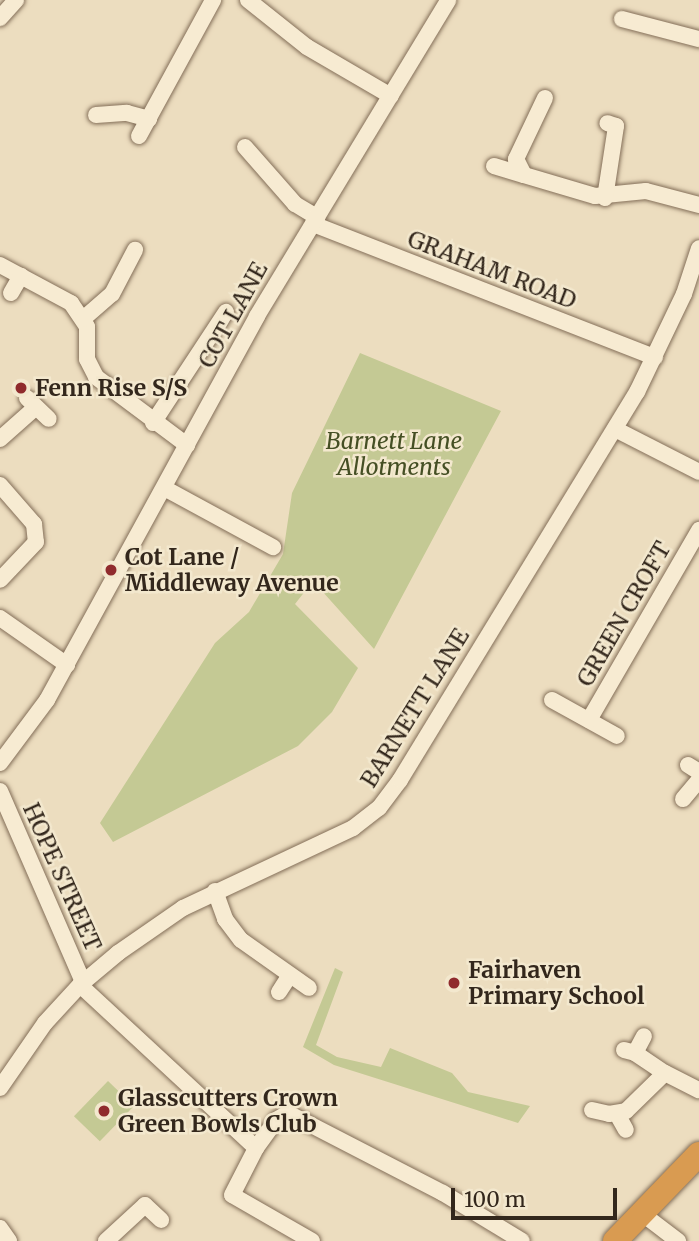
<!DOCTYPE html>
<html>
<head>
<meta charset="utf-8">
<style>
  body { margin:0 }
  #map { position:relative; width:699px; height:1241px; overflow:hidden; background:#ecddbf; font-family:Merriweather,serif }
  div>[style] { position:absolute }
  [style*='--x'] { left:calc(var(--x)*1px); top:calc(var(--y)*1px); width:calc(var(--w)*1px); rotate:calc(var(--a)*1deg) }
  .green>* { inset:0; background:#c4c994; transform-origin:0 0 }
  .roads { filter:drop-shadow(0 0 2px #836e58) drop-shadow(0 0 2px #836e58) }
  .minor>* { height:16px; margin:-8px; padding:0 8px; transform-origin:8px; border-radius:8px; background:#f7ebd2 }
  .highway>* { height:24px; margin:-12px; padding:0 12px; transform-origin:12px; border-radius:12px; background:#d99b51 }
  .dots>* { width:19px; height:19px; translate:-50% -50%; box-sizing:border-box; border:4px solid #f3e8ce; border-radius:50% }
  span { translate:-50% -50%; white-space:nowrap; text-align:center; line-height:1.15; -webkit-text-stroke:5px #f3e8ce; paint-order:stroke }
  .street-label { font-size:23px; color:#33271c }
  .poi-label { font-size:23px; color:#33271c; font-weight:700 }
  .left { translate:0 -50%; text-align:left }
  .park-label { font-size:23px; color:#454f24; font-style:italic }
  .scale { position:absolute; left:451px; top:1188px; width:166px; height:32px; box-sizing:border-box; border:4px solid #33271c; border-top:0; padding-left:9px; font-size:21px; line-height:24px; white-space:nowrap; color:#33271c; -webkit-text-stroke:5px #f3e8ce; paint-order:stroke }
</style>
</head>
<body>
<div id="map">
  <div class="green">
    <i style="clip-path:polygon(360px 353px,501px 411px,374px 649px,313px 581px,295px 604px,358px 668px,332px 712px,298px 746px,113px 842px,100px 823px,215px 643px,249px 612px,283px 554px,292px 493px)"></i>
    <i style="clip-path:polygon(335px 968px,343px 972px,316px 1045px,337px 1057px,381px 1067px,390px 1048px,452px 1073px,468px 1092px,530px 1106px,518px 1123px,334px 1065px,303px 1047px)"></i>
    <i style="left:108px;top:1081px;width:36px;height:49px;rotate:44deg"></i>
  </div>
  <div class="roads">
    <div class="minor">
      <i style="--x:248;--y:0;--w:75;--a:38.5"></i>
      <i style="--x:307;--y:47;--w:97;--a:30.3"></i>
      <i style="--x:0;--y:18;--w:24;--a:-48"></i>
      <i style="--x:622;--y:19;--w:80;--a:14.6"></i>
      <i style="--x:545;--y:98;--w:68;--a:115.4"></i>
      <i style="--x:516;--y:159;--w:18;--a:63"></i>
      <i style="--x:524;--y:175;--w:74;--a:16.5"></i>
      <i style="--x:595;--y:196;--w:51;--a:-5.6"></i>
      <i style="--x:646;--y:191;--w:55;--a:14.8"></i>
      <i style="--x:96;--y:115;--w:31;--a:-4"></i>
      <i style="--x:127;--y:113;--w:23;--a:15"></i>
      <i style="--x:139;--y:136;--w:155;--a:-61.4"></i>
      <i style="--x:245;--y:147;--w:76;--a:48.7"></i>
      <i style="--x:295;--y:204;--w:26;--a:31"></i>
      <i style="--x:494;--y:166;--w:31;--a:17"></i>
      <i style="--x:605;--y:198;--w:73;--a:-81.3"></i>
      <i style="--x:616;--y:126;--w:9;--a:-162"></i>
      <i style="--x:313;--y:224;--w:367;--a:21.3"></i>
      <i style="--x:0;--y:265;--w:81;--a:28.2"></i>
      <i style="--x:71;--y:303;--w:29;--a:56"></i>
      <i style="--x:87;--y:327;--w:32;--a:90"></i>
      <i style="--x:87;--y:359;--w:20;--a:63"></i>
      <i style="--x:96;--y:377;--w:114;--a:36.8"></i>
      <i style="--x:11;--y:293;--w:20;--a:-60"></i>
      <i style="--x:83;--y:319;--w:38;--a:-41"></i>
      <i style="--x:112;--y:294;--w:50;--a:-62.4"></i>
      <i style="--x:27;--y:398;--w:30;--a:44"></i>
      <i style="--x:153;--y:423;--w:133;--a:-56.7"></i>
      <i style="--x:615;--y:429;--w:94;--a:27.1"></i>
      <i style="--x:0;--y:439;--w:47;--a:-41.5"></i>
      <i style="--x:0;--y:485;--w:52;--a:48.9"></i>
      <i style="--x:34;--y:524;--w:18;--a:84"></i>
      <i style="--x:36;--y:542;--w:52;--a:133.5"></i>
      <i style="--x:166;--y:489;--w:122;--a:28.5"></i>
      <i style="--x:0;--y:618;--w:82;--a:35"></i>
      <i style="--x:552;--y:700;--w:74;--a:29"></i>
      <i style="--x:589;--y:720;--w:220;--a:-59.9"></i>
      <i style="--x:0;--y:763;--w:79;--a:-53.3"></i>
      <i style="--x:47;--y:700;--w:438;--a:-61.3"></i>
      <i style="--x:257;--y:316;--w:369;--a:-58.8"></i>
      <i style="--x:688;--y:765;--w:13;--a:32"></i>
      <i style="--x:0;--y:791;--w:208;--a:66.5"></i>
      <i style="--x:683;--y:799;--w:25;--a:-50"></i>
      <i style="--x:215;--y:891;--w:30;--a:70"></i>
      <i style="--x:225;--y:919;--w:26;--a:53"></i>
      <i style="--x:241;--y:940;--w:83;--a:35.2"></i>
      <i style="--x:80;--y:985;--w:240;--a:42.8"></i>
      <i style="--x:279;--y:992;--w:20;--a:-57"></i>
      <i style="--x:624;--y:1050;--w:11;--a:15"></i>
      <i style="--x:635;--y:1053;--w:19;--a:-62"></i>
      <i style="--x:635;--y:1053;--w:36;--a:34"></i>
      <i style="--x:0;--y:1088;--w:79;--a:-55.3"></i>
      <i style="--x:45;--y:1023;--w:52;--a:-47.4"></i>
      <i style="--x:80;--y:985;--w:50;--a:-40.1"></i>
      <i style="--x:118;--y:953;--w:79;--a:-34.7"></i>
      <i style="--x:183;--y:908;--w:188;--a:-25.2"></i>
      <i style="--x:353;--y:828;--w:33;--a:-38"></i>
      <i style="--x:379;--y:808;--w:35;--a:-53"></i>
      <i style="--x:400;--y:780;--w:455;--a:-58.6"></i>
      <i style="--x:637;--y:392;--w:109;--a:-64.4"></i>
      <i style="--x:684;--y:294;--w:48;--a:-71.9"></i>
      <i style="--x:592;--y:1110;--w:17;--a:13"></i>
      <i style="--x:609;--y:1114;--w:17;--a:-10"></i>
      <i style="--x:626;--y:1111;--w:54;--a:-44.3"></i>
      <i style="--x:665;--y:1073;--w:38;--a:27"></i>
      <i style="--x:617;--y:1114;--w:18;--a:61"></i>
      <i style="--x:640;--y:1212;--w:48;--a:37.3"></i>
      <i style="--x:0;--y:1228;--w:16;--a:55"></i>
      <i style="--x:106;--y:1241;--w:53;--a:-42.7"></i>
      <i style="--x:145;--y:1205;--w:22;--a:43"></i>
      <i style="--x:312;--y:1241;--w:92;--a:-150.1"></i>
      <i style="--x:232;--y:1195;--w:53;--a:-62.9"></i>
      <i style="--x:256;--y:1148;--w:34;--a:-54"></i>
      <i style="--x:276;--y:1120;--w:14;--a:-30"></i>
      <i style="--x:288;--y:1113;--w:174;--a:27.3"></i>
      <i style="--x:443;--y:1193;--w:92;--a:31.3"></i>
    </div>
    <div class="highway">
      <i style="--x:615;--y:1241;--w:121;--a:-46"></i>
    </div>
  </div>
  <div class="dots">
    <i style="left:21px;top:388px;background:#902b2d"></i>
    <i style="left:111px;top:570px;background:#902b2d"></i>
    <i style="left:454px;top:983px;background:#902b2d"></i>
    <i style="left:104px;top:1111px;background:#902b2d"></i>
  </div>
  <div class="street-label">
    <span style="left:492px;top:270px;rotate:21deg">GRAHAM ROAD</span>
    <span style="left:233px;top:315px;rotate:-61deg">COT LANE</span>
    <span style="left:624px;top:614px;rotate:-60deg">GREEN CROFT</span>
    <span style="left:415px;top:708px;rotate:-58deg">BARNETT LANE</span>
    <span style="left:62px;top:877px;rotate:66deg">HOPE STREET</span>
  </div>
  <div class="poi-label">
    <span class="left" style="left:35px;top:388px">Fenn Rise S/S</span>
    <span class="left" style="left:125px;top:570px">Cot Lane /<br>Middleway Avenue</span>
    <span class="left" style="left:468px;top:983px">Fairhaven<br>Primary School</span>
    <span class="left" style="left:118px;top:1111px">Glasscutters Crown<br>Green Bowls Club</span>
  </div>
  <div class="park-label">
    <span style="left:394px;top:454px">Barnett Lane<br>Allotments</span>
  </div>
  <div class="scale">100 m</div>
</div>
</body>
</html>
